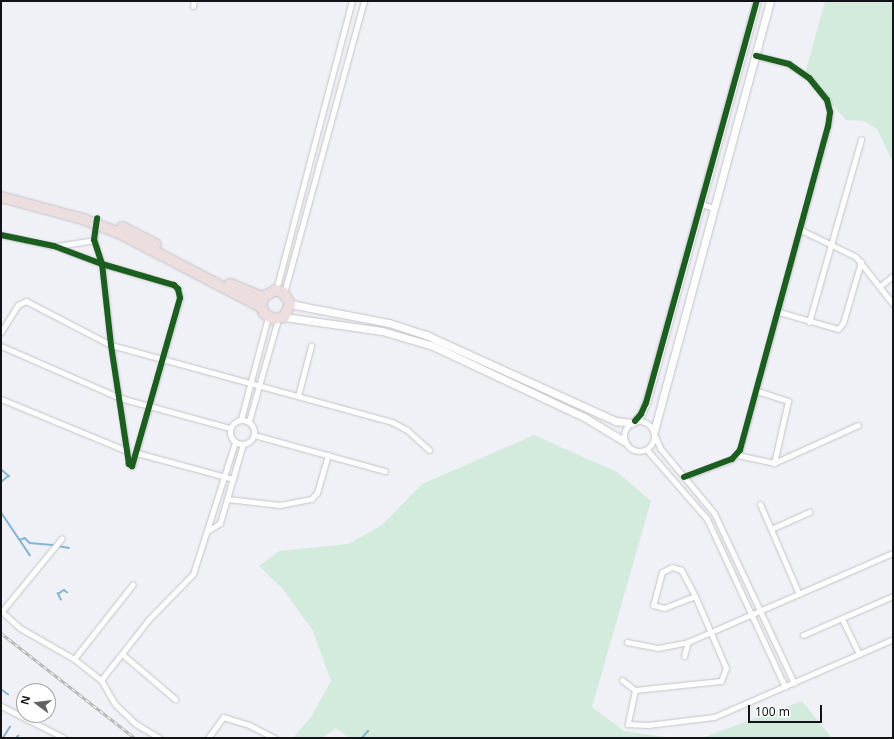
<!DOCTYPE html>
<html>
<head>
<meta charset="utf-8">
<style>
  body { margin:0 }
  #map { position:relative; width:894px; height:739px; overflow:hidden; background:#f0f1f6; font-family:"Noto Sans",sans-serif }
  div>[style] { position:absolute }
  [style*='--x'] { left:calc(var(--x)*1px); top:calc(var(--y)*1px); width:calc(var(--w)*1px); rotate:calc(var(--a)*1deg) }
  .green>* { inset:0; background:#d2ebdc }
  .stream>* { height:1.5px; margin:-0.75px; padding:0 0.75px; transform-origin:0.75px; border-radius:0.75px; background:#84b5d3 }
  .roads { filter:drop-shadow(0 0 1px #c3c4c8) drop-shadow(0 0 1px #c3c4c8) }
  .street>* { height:5px; margin:-2.5px; padding:0 2.5px; transform-origin:2.5px; border-radius:2.5px; background:#fdfdfe }
  .street>.ring { margin:-2.5px; padding:0; box-sizing:content-box; background:none; border:5px solid #fdfdfe; border-radius:50% }
  .secondary>* { height:7px; margin:-3.5px; padding:0 3.5px; transform-origin:3.5px; border-radius:3.5px; background:#fdfdfe }
  .highway>* { height:10px; margin:-5px; padding:0 5px; transform-origin:5px; border-radius:5px; background:#ecddde }
  .rail>* { height:3px; margin-top:-1.5px; transform-origin:0; background:repeating-linear-gradient(90deg,#fff 0 4.5px,#bababa 0 9px); box-sizing:border-box; border-block:1px solid #bababa }
  .cycleway>* { height:6px; margin:-3px; padding:0 3px; transform-origin:3px; border-radius:3px; background:#1b5e20 }
  span { translate:-50% -50%; white-space:nowrap; text-align:center; line-height:1.15; -webkit-text-stroke:3px #fff; paint-order:stroke }
  .frame { position:absolute; inset:0; border:2px solid #121316; pointer-events:none }
  .north { position:absolute; left:16px; top:683px; width:40px; height:40px; box-sizing:border-box; background:#fff; border:1px solid #a0a1a2; border-radius:50%; rotate:285deg; font-size:11px; font-weight:700; line-height:16px; text-align:center; color:#121316 }
  .north::after { content:''; display:block; margin:auto; width:14px; height:18px; background:#606164; clip-path:polygon(50% 0,100% 100%,50% 72%,0 100%) }
  .scale { position:absolute; left:748px; top:705px; width:74px; height:18px; box-sizing:border-box; border:2px solid #121316; border-top:0; padding-left:5px; font-size:12px; line-height:14px; white-space:nowrap; color:#121316; -webkit-text-stroke:3px #fff; paint-order:stroke }
</style>
</head>
<body>
<div id="map">
  <div class="green">
    <i style="clip-path:polygon(825px 1px,893px 1px,893px 162px,877px 129px,864px 121px,846px 120px,805px 74px)"></i>
    <i style="clip-path:polygon(534px 435px,617px 472px,651px 501px,592px 707px,624px 731px,672px 738px,349px 738px,336px 728px,322px 738px,293px 738px,311px 717px,331px 681px,313px 631px,283px 589px,259px 566px,279px 551px,348px 544px,382px 525px,422px 484px)"></i>
    <i style="clip-path:polygon(802px 701px,832px 738px,702px 738px)"></i>
  </div>
  <div class="stream">
    <i style="--x:1;--y:469;--w:11;--a:41"></i>
    <i style="--x:9;--y:476;--w:11;--a:139"></i>
    <i style="--x:1;--y:512;--w:52;--a:56"></i>
    <i style="--x:20;--y:540;--w:5;--a:-22"></i>
    <i style="--x:25;--y:538;--w:7;--a:45"></i>
    <i style="--x:30;--y:543;--w:25;--a:5"></i>
    <i style="--x:58;--y:546;--w:11;--a:10"></i>
    <i style="--x:61;--y:600;--w:7;--a:-117"></i>
    <i style="--x:58;--y:594;--w:7;--a:-34"></i>
    <i style="--x:64;--y:590;--w:4;--a:34"></i>
    <i style="--x:1;--y:689;--w:9;--a:36"></i>
    <i style="--x:3;--y:738;--w:13;--a:-58"></i>
    <i style="--x:16;--y:738;--w:3;--a:-45"></i>
    <i style="--x:362;--y:738;--w:9;--a:-49"></i>
  </div>
  <div class="roads">
    <div class="street">
      <i style="--x:193;--y:6;--w:5;--a:-79"></i>
      <i style="--x:701;--y:204;--w:14;--a:17"></i>
      <i style="--x:801;--y:230;--w:61;--a:26.1"></i>
      <i style="--x:856;--y:257;--w:60;--a:51.8"></i>
      <i style="--x:1;--y:235;--w:54;--a:11.7"></i>
      <i style="--x:54;--y:246;--w:51;--a:20.6"></i>
      <i style="--x:102;--y:264;--w:75;--a:16.3"></i>
      <i style="--x:174;--y:285;--w:6;--a:45"></i>
      <i style="--x:178;--y:289;--w:9;--a:77"></i>
      <i style="--x:180;--y:298;--w:175;--a:105.9"></i>
      <i style="--x:132;--y:466;--w:4;--a:-146"></i>
      <i style="--x:129;--y:464;--w:120;--a:-98.6"></i>
      <i style="--x:111;--y:345;--w:81;--a:-96.3"></i>
      <i style="--x:102;--y:264;--w:25;--a:-108"></i>
      <i style="--x:94;--y:240;--w:22;--a:-82"></i>
      <i style="--x:57;--y:246;--w:37;--a:-9"></i>
      <i style="--x:880;--y:286;--w:16;--a:-38"></i>
      <i style="--x:276;--y:290;--w:299;--a:-75.3"></i>
      <i style="--x:284;--y:293;--w:303;--a:-74.7"></i>
      <i style="--x:779;--y:312;--w:61;--a:16.1"></i>
      <i style="--x:838;--y:329;--w:8;--a:-50"></i>
      <i style="--x:843;--y:323;--w:64;--a:-73.6"></i>
      <i style="--x:809;--y:322;--w:190;--a:-74.1"></i>
      <i style="--x:1;--y:332;--w:32;--a:-58"></i>
      <i style="--x:18;--y:305;--w:9;--a:-27"></i>
      <i style="--x:26;--y:301;--w:96;--a:27.4"></i>
      <i style="--x:111;--y:345;--w:291;--a:15.3"></i>
      <i style="--x:392;--y:422;--w:17;--a:28"></i>
      <i style="--x:407;--y:430;--w:30;--a:42"></i>
      <i style="--x:1;--y:346;--w:130;--a:23.6"></i>
      <i style="--x:120;--y:398;--w:114;--a:15.3"></i>
      <i style="--x:757;--y:391;--w:33;--a:18"></i>
      <i style="--x:788;--y:401;--w:64;--a:102.7"></i>
      <i style="--x:298;--y:396;--w:52;--a:-75.4"></i>
      <i style="--x:1;--y:399;--w:136;--a:22.4"></i>
      <i style="--x:241;--y:419;--w:106;--a:-75.2"></i>
      <i class="ring" style="left:230px;top:420px;width:19px;height:19px"></i>
      <i class="ring" style="left:624px;top:421px;width:25px;height:25px"></i>
      <i style="--x:249;--y:421;--w:106;--a:-74.1"></i>
      <i style="--x:254;--y:435;--w:136;--a:15.4"></i>
      <i style="--x:655;--y:436;--w:13;--a:67"></i>
      <i style="--x:660;--y:448;--w:85;--a:50.3"></i>
      <i style="--x:714;--y:513;--w:188;--a:64.8"></i>
      <i style="--x:647;--y:450;--w:91;--a:49"></i>
      <i style="--x:707;--y:519;--w:185;--a:65.1"></i>
      <i style="--x:137;--y:453;--w:99;--a:15.2"></i>
      <i style="--x:737;--y:455;--w:38;--a:12"></i>
      <i style="--x:774;--y:463;--w:92;--a:-24.3"></i>
      <i style="--x:684;--y:477;--w:51;--a:-20.6"></i>
      <i style="--x:732;--y:459;--w:12;--a:-48"></i>
      <i style="--x:740;--y:450;--w:335;--a:-74.8"></i>
      <i style="--x:828;--y:127;--w:15;--a:-82"></i>
      <i style="--x:830;--y:112;--w:12;--a:-104"></i>
      <i style="--x:827;--y:100;--w:28;--a:-129"></i>
      <i style="--x:809;--y:78;--w:24;--a:-145"></i>
      <i style="--x:789;--y:64;--w:34;--a:-166"></i>
      <i style="--x:227;--y:499;--w:53;--a:6.5"></i>
      <i style="--x:280;--y:505;--w:32;--a:-11"></i>
      <i style="--x:311;--y:499;--w:8;--a:-45"></i>
      <i style="--x:317;--y:493;--w:40;--a:-74"></i>
      <i style="--x:760;--y:504;--w:98;--a:66.6"></i>
      <i style="--x:771;--y:529;--w:42;--a:-24.1"></i>
      <i style="--x:209;--y:530;--w:13;--a:-32"></i>
      <i style="--x:220;--y:523;--w:82;--a:-73.8"></i>
      <i style="--x:1;--y:611;--w:25;--a:42"></i>
      <i style="--x:20;--y:628;--w:62;--a:29.9"></i>
      <i style="--x:74;--y:659;--w:34;--a:38"></i>
      <i style="--x:101;--y:680;--w:28;--a:60"></i>
      <i style="--x:115;--y:704;--w:29;--a:44"></i>
      <i style="--x:136;--y:724;--w:27;--a:31"></i>
      <i style="--x:2;--y:611;--w:94;--a:-50.6"></i>
      <i style="--x:842;--y:619;--w:39;--a:64"></i>
      <i style="--x:803;--y:635;--w:98;--a:-23.4"></i>
      <i style="--x:627;--y:642;--w:32;--a:11"></i>
      <i style="--x:658;--y:648;--w:31;--a:-11"></i>
      <i style="--x:688;--y:642;--w:223;--a:-23.5"></i>
      <i style="--x:122;--y:654;--w:70;--a:40.3"></i>
      <i style="--x:684;--y:656;--w:15;--a:-74"></i>
      <i style="--x:74;--y:659;--w:95;--a:-51.8"></i>
      <i style="--x:101;--y:680;--w:78;--a:-51.8"></i>
      <i style="--x:149;--y:619;--w:63;--a:-45.6"></i>
      <i style="--x:193;--y:574;--w:139;--a:-72.3"></i>
      <i style="--x:622;--y:680;--w:16;--a:38"></i>
      <i style="--x:635;--y:690;--w:86;--a:-6"></i>
      <i style="--x:721;--y:681;--w:14;--a:-69"></i>
      <i style="--x:726;--y:668;--w:78;--a:-113.3"></i>
      <i style="--x:695;--y:596;--w:30;--a:-118"></i>
      <i style="--x:681;--y:570;--w:9;--a:-162"></i>
      <i style="--x:672;--y:567;--w:11;--a:153"></i>
      <i style="--x:662;--y:572;--w:34;--a:105"></i>
      <i style="--x:653;--y:605;--w:11;--a:15"></i>
      <i style="--x:664;--y:608;--w:33;--a:-21"></i>
      <i style="--x:635;--y:690;--w:35;--a:102"></i>
      <i style="--x:628;--y:724;--w:20;--a:3"></i>
      <i style="--x:648;--y:725;--w:66;--a:-6.9"></i>
      <i style="--x:714;--y:717;--w:195;--a:-23.5"></i>
      <i style="--x:1;--y:706;--w:71;--a:26.9"></i>
      <i style="--x:208;--y:738;--w:26;--a:-54"></i>
      <i style="--x:223;--y:717;--w:27;--a:17"></i>
      <i style="--x:249;--y:725;--w:29;--a:27"></i>
    </div>
    <div class="secondary">
      <i style="--x:290;--y:304;--w:101;--a:10.9"></i>
      <i style="--x:389;--y:323;--w:39;--a:18"></i>
      <i style="--x:426;--y:335;--w:209;--a:24.4"></i>
      <i style="--x:616;--y:421;--w:16;--a:7"></i>
      <i style="--x:284;--y:317;--w:99;--a:8.1"></i>
      <i style="--x:382;--y:331;--w:53;--a:16.4"></i>
      <i style="--x:433;--y:346;--w:167;--a:25.2"></i>
      <i style="--x:584;--y:417;--w:47;--a:31"></i>
      <i style="--x:635;--y:421;--w:9;--a:-49"></i>
      <i style="--x:641;--y:414;--w:12;--a:-66"></i>
      <i style="--x:646;--y:403;--w:417;--a:-74.6"></i>
      <i style="--x:654;--y:431;--w:445;--a:-74.9"></i>
    </div>
    <div class="highway">
      <i style="--x:1;--y:197;--w:85;--a:15"></i>
      <i style="--x:83;--y:219;--w:41;--a:21.5"></i>
      <i style="--x:121;--y:234;--w:158;--a:27.5"></i>
      <i style="--x:261;--y:307;--w:7;--a:63"></i>
      <i style="--x:264;--y:313;--w:11;--a:34"></i>
      <i style="--x:273;--y:319;--w:11;--a:-10"></i>
      <i style="--x:284;--y:317;--w:14;--a:-65"></i>
      <i style="--x:290;--y:304;--w:13;--a:-119"></i>
      <i style="--x:284;--y:293;--w:9;--a:-159"></i>
      <i style="--x:276;--y:290;--w:15;--a:152"></i>
      <i style="--x:263;--y:297;--w:10;--a:101"></i>
      <i style="--x:122;--y:227;--w:38;--a:27"></i>
      <i style="--x:230;--y:284;--w:35;--a:22"></i>
    </div>
  </div>
  <div class="rail">
    <i style="--x:1;--y:633;--w:170;--a:38.1"></i>
  </div>
  <div class="cycleway">
    <i style="--x:1;--y:235;--w:54;--a:11.7"></i>
    <i style="--x:54;--y:246;--w:51;--a:20.6"></i>
    <i style="--x:102;--y:264;--w:75;--a:16.3"></i>
    <i style="--x:174;--y:285;--w:6;--a:45"></i>
    <i style="--x:178;--y:289;--w:9;--a:77"></i>
    <i style="--x:180;--y:298;--w:175;--a:105.9"></i>
    <i style="--x:132;--y:466;--w:4;--a:-146"></i>
    <i style="--x:129;--y:464;--w:120;--a:-98.6"></i>
    <i style="--x:111;--y:345;--w:81;--a:-96.3"></i>
    <i style="--x:102;--y:264;--w:25;--a:-108"></i>
    <i style="--x:94;--y:240;--w:22;--a:-82"></i>
    <i style="--x:635;--y:421;--w:9;--a:-49"></i>
    <i style="--x:641;--y:414;--w:12;--a:-66"></i>
    <i style="--x:646;--y:403;--w:417;--a:-74.6"></i>
    <i style="--x:684;--y:477;--w:51;--a:-20.6"></i>
    <i style="--x:732;--y:459;--w:12;--a:-48"></i>
    <i style="--x:740;--y:450;--w:335;--a:-74.8"></i>
    <i style="--x:828;--y:127;--w:15;--a:-82"></i>
    <i style="--x:830;--y:112;--w:12;--a:-104"></i>
    <i style="--x:827;--y:100;--w:28;--a:-129"></i>
    <i style="--x:809;--y:78;--w:24;--a:-145"></i>
    <i style="--x:789;--y:64;--w:34;--a:-166"></i>
  </div>
  <div class="frame"></div>
  <div class="north">N</div>
  <div class="scale">100 m</div>
</div>
</body>
</html>
